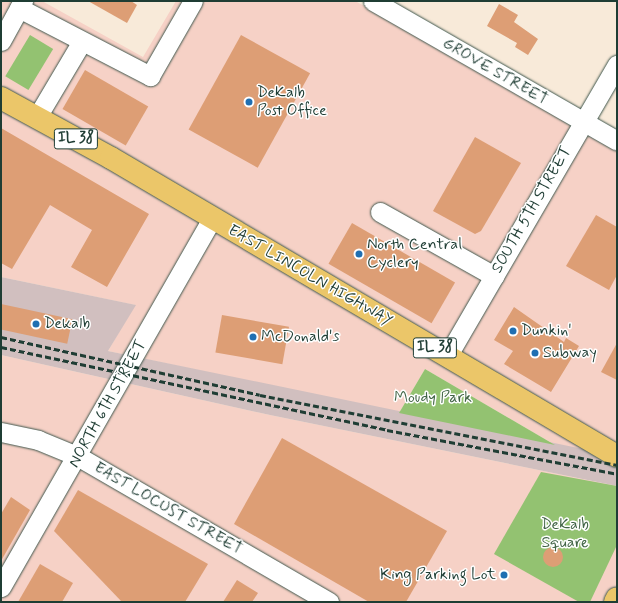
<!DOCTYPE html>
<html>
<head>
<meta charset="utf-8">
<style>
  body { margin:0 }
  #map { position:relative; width:618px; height:603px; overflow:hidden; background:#f8ead9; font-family:Mynerve,sans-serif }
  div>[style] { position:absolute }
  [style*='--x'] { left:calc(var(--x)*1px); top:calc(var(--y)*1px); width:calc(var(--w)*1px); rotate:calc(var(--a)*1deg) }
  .built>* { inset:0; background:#f6d1c6 }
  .industrial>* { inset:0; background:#d1bfbf }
  .green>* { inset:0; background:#93c271; transform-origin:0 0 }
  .building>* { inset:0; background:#dd9e75; transform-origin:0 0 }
  .round { border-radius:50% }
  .roads { filter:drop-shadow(0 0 1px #40574d) drop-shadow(0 0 1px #40574d) }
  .minor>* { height:19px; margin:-9.5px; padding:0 9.5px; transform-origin:9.5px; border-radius:9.5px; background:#fff }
  .major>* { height:22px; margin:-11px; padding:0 11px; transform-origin:11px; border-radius:11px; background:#ebc669 }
  .rail>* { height:3px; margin-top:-1.5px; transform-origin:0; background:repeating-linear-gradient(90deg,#1f3d34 0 6px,transparent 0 9px) }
  .dots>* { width:11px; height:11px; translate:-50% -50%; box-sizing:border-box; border:2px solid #fff; border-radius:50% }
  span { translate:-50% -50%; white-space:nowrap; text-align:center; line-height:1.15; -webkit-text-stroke:3px #fff; paint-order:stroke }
  .shield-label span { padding:1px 3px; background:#fff; border:1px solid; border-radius:3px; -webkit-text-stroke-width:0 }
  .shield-label { font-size:15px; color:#1f3d34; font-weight:700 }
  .street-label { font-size:16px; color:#1f3d34 }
  .poi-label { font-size:16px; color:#1f3d34 }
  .left { translate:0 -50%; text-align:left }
  .right { translate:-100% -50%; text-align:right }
  .park-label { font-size:16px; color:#426546 }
  .frame { position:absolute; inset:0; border:2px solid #1f3d34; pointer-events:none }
</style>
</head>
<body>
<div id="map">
  <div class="built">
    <i style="clip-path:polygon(1px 1px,42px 1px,143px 57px,176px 1px,355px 1px,617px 141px,617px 456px,555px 445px,425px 369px,399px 413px,108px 351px,135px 305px,1px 277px)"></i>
    <i style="clip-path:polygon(1px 355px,270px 415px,617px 486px,617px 602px,1px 602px)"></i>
  </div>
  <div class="industrial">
    <i style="clip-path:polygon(1px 277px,136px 305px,108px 351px,617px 456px,617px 486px,270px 415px,1px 355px)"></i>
  </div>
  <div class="green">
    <i style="left:30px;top:35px;width:27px;height:48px;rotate:31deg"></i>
    <i style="clip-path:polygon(425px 369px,555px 445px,399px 413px)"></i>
    <i style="clip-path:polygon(541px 472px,617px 486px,617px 545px,590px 602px,579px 602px,494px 554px)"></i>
  </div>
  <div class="building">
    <i style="clip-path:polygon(88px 1px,131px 1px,137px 5px,127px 23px)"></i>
    <i style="clip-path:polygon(499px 4px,518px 15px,514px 22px,538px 39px,528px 55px,515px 47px,517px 43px,487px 26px)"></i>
    <i style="left:241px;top:35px;width:79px;height:108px;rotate:29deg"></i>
    <i style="left:85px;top:70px;width:73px;height:45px;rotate:30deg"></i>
    <i style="clip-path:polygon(1px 128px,149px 214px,107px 287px,71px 267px,92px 230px,50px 205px,12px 269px,1px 263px)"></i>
    <i style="clip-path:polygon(475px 137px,521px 163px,481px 231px,475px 234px,433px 211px)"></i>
    <i style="clip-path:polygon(596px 215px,617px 227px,617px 275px,609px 290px,566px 266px)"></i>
    <i style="left:352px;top:223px;width:119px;height:47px;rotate:30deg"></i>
    <i style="left:1px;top:304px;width:73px;height:25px;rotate:12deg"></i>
    <i style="clip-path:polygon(514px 307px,564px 342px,566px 338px,579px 346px,551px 392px,504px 364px,513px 351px,494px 340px)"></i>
    <i style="left:222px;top:315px;width:68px;height:38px;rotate:10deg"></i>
    <i style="clip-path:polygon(617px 343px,617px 380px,601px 372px)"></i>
    <i style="clip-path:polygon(282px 438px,447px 531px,406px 602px,369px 602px,234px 524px)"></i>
    <i style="clip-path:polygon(78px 490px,208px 564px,185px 602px,122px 602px,54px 531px)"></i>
    <i style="clip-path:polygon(11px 497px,30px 510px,1px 561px,1px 514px)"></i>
    <i class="round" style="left:543px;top:547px;width:20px;height:20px"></i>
    <i style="clip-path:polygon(40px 564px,73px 583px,62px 602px,18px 602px)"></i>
    <i style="clip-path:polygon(237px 580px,258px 593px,252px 602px,223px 602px)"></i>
  </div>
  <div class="roads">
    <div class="minor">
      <i style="--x:373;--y:1;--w:281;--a:29.8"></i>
      <i style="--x:19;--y:8;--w:148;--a:27.4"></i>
      <i style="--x:150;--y:76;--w:86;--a:-60.2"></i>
      <i style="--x:1;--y:41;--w:46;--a:-61.2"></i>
      <i style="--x:37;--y:117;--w:86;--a:-59.3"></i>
      <i style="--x:380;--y:212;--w:131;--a:29.3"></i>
      <i style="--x:448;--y:355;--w:336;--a:-59.8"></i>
      <i style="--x:1;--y:432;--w:38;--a:12"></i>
      <i style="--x:38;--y:440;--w:44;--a:22.5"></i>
      <i style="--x:79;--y:457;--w:289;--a:30.1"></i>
      <i style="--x:1;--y:587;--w:424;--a:-60.2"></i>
    </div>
    <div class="major">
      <i style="--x:1;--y:98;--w:125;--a:28.6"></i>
      <i style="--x:111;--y:158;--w:587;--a:30.5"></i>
      <i style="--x:615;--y:602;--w:4;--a:-63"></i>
    </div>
  </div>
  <div class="rail">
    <i style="--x:1;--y:337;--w:265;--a:12.6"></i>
    <i style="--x:260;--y:395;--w:364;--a:11.1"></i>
    <i style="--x:1;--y:347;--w:395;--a:12.1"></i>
    <i style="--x:387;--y:430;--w:234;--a:10.8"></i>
  </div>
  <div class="dots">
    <i style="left:249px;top:102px;background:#1f6fb2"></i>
    <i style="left:359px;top:254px;background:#1f6fb2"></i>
    <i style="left:36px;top:324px;background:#1f6fb2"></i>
    <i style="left:513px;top:331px;background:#1f6fb2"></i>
    <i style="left:253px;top:337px;background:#1f6fb2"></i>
    <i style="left:535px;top:353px;background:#1f6fb2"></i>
    <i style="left:504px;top:575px;background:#1f6fb2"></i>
  </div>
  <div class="shield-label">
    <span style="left:76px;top:139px">IL 38</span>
    <span style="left:435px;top:348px">IL 38</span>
  </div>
  <div class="street-label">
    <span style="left:495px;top:72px;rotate:30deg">GROVE STREET</span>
    <span style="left:532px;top:210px;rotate:-60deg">SOUTH 5TH STREET</span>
    <span style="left:310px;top:276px;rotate:30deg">EAST LINCOLN HIGHWAY</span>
    <span style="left:108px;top:404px;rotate:-61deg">NORTH 6TH STREET</span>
    <span style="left:168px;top:509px;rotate:30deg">EAST LOCUST STREET</span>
  </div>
  <div class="poi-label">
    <span class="left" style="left:257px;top:102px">DeKalb<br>Post Office</span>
    <span class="left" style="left:367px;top:254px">North Central<br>Cyclery</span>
    <span class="left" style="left:44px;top:324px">Dekalb</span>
    <span class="left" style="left:521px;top:331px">Dunkin'</span>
    <span class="left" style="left:261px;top:337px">McDonald's</span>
    <span class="left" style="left:543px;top:353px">Subway</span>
    <span class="right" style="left:496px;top:575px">King Parking Lot</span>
  </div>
  <div class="park-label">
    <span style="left:433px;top:398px">Moudy Park</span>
    <span style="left:565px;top:534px">DeKalb<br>Square</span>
  </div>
  <div class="frame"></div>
</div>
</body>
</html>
